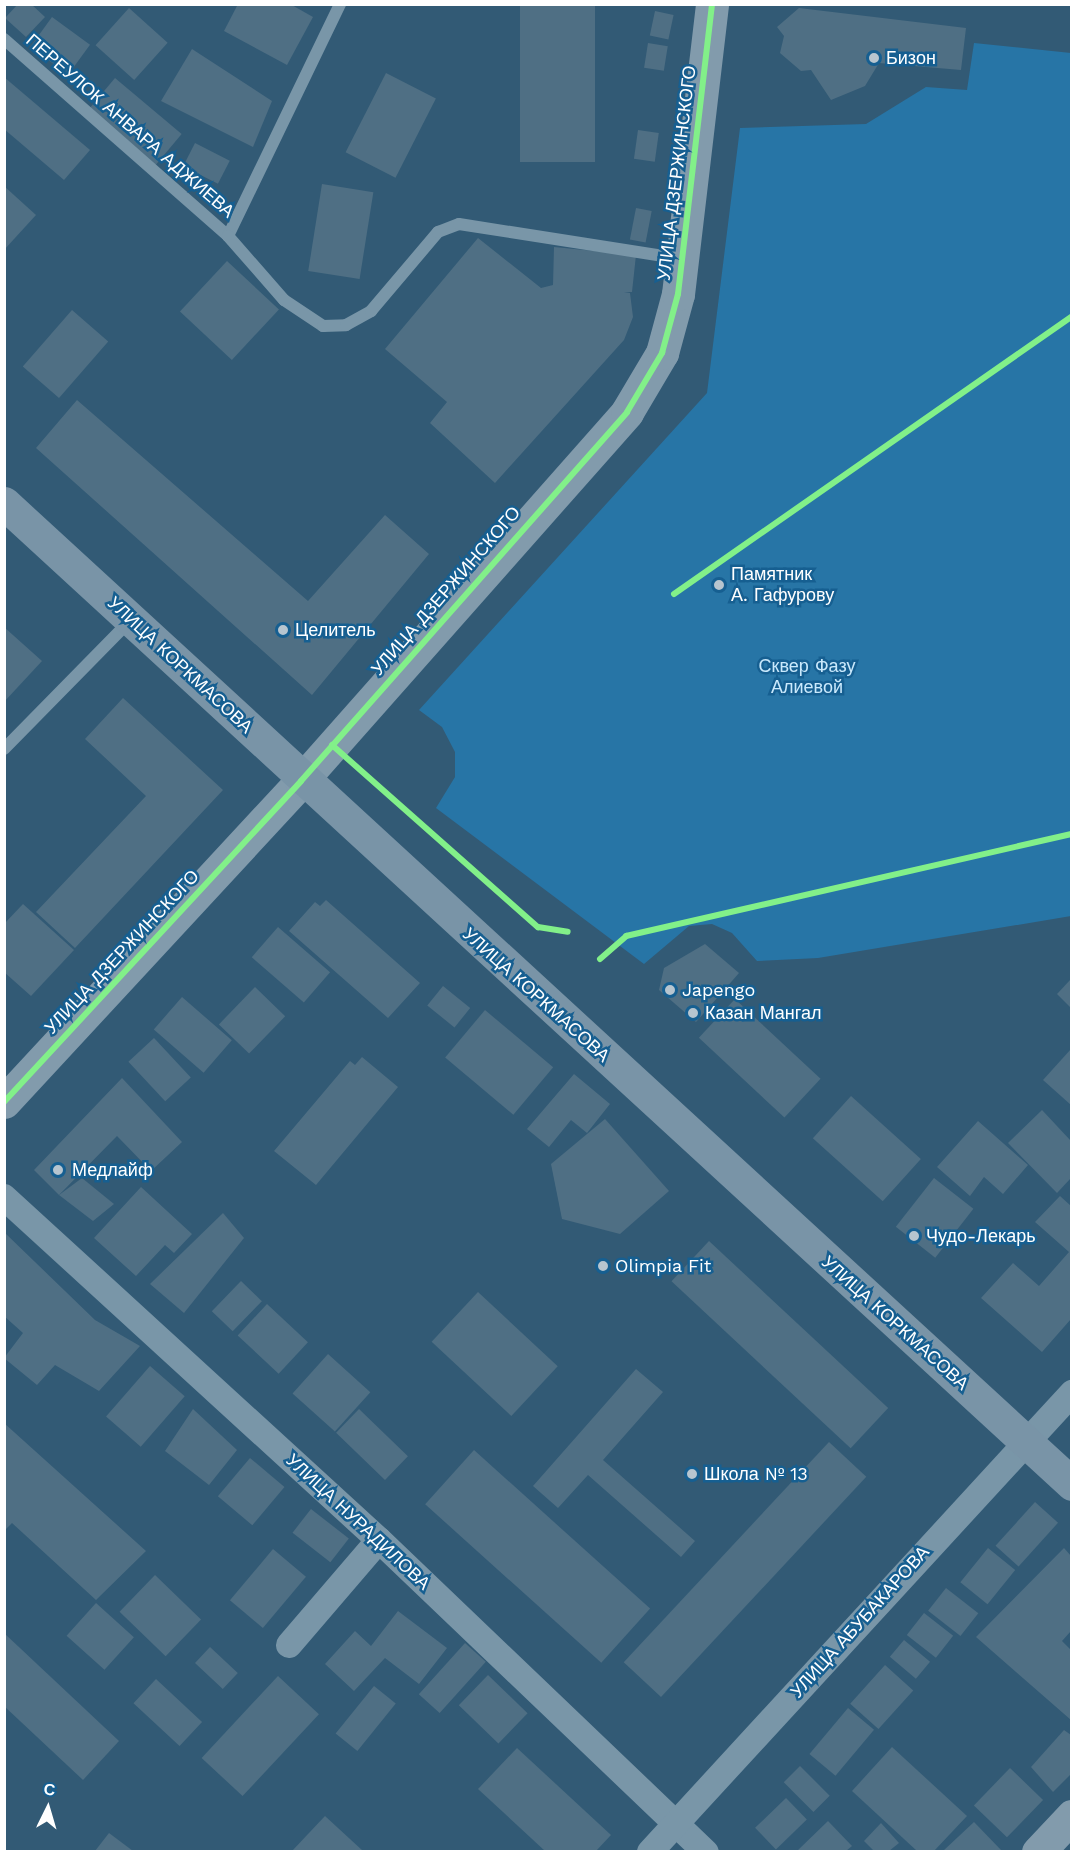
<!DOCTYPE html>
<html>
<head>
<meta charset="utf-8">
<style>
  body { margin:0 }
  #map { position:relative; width:1076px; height:1856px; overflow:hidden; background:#325a75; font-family:"Work Sans",sans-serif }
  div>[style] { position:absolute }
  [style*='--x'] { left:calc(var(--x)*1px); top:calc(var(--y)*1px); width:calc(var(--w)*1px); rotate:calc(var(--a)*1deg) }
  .green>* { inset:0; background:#2775a6 }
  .building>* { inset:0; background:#4f6f84; transform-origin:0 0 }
  .lane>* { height:12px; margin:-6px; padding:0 6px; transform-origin:6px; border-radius:6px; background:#7996a8 }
  .street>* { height:26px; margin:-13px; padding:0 13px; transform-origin:13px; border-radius:13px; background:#7996a8 }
  .secondary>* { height:33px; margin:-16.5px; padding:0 16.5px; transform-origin:16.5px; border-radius:16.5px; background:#829bac }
  .primary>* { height:33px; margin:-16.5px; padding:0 16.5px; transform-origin:16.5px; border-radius:16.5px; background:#7994a7 }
  .cycleway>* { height:6px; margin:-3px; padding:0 3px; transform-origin:3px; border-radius:3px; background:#82f089 }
  .dots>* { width:16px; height:16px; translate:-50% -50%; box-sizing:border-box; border:3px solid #165f91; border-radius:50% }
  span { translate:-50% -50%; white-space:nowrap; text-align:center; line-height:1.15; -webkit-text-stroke:5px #165f91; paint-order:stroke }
  .poi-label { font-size:18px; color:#fff }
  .left { translate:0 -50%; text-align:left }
  .street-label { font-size:18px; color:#fff }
  .park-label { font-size:18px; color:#cae9fc }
  .frame { position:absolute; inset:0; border:6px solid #fff; pointer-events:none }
  .north { position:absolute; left:18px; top:1778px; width:60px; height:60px; -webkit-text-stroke:4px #165f91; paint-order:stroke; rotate:5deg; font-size:16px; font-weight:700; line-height:24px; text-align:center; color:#fff }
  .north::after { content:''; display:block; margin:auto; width:21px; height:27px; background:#fff; clip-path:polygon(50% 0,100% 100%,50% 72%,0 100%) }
</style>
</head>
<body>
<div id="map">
  <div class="green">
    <i style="clip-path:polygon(974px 43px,1071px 53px,1071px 916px,818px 958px,757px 961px,732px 933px,712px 924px,689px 926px,644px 964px,436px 808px,455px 777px,455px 752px,442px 727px,419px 710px,707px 393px,740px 128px,866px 124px,926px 87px,967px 90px)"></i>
  </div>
  <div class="building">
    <i style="clip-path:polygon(18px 4px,31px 4px,45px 17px,26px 37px,5px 18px)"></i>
    <i style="clip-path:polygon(238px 4px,290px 4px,313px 17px,287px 65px,224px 31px)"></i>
    <i style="left:520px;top:5px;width:75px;height:157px"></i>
    <i style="left:129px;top:8px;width:52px;height:50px;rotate:42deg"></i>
    <i style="clip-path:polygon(799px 8px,966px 28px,961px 70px,879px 63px,865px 86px,831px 100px,811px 70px,801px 71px,780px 53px,784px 36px,777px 27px)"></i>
    <i style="left:655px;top:11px;width:19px;height:25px;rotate:12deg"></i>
    <i style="left:52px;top:17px;width:47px;height:37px;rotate:36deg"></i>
    <i style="left:648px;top:43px;width:20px;height:25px;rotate:9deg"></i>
    <i style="clip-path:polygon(192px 49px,272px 101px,253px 147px,161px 101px)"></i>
    <i style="left:386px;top:73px;width:56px;height:89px;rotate:27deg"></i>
    <i style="clip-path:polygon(4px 77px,90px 150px,64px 180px,4px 129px)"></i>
    <i style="left:115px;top:78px;width:87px;height:45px;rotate:40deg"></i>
    <i style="left:638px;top:130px;width:21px;height:29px;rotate:8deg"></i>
    <i style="left:195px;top:143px;width:39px;height:26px;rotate:27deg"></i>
    <i style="left:322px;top:184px;width:52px;height:88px;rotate:9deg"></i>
    <i style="clip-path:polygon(4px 186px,36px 215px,4px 250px)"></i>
    <i style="left:636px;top:208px;width:16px;height:32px;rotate:11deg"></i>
    <i style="clip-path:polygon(478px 238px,541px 288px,553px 285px,554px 247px,636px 255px,632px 292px,624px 292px,630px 293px,633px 317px,624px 340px,495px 483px,430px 423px,447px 402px,385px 349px)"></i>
    <i style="left:227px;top:261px;width:71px;height:69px;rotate:43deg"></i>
    <i style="left:72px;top:310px;width:48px;height:75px;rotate:41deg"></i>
    <i style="clip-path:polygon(77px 400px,308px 601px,385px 515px,429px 554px,312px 695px,36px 448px)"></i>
    <i style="clip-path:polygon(4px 627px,42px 661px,4px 702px)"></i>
    <i style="clip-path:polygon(123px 698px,223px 790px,75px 948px,36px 912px,146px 796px,85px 739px)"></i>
    <i style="clip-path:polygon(326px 900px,420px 983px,388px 1018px,289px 931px,315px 902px,320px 906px)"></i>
    <i style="clip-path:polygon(23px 904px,74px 950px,31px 996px,4px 972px,4px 924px)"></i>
    <i style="left:278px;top:927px;width:69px;height:40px;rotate:41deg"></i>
    <i style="clip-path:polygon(705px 944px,739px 973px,696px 1022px,659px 990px,664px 968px)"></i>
    <i style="clip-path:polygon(1071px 979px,1071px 1008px,1057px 994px)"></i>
    <i style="left:443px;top:986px;width:35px;height:25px;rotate:39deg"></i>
    <i style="left:255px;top:987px;width:42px;height:52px;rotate:44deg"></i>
    <i style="left:182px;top:997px;width:66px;height:43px;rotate:41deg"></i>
    <i style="left:735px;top:999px;width:117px;height:53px;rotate:43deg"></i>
    <i style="left:485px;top:1010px;width:89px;height:62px;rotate:40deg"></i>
    <i style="left:154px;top:1038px;width:54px;height:35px;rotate:47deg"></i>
    <i style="clip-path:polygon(1071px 1049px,1071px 1105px,1043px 1080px)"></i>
    <i style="clip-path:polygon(362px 1057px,398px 1087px,316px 1185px,274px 1151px,350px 1061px,355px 1065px)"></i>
    <i style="clip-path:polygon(574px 1074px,610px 1104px,587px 1133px,571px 1120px,549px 1147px,527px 1129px)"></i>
    <i style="clip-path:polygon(122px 1078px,182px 1142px,151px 1171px,117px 1136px,59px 1195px,34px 1170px)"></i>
    <i style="left:851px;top:1096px;width:94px;height:57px;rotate:42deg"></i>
    <i style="clip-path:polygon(1042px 1110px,1071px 1141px,1071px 1178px,1057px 1193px,1008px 1143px)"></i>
    <i style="clip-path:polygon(605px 1119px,669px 1191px,620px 1234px,562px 1219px,551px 1164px)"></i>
    <i style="clip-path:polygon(978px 1121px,1028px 1165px,1003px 1194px,984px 1177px,970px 1196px,937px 1167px)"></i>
    <i style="clip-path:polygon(82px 1178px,114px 1204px,93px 1221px,59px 1195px)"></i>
    <i style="left:934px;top:1178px;width:50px;height:62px;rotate:38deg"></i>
    <i style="clip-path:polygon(141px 1187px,192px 1234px,174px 1253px,165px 1245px,136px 1276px,94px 1238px)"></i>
    <i style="clip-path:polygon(1060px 1196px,1071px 1206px,1071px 1319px,1042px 1352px,981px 1298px,1013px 1263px,1039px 1286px,1069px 1252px,1035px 1222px)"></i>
    <i style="clip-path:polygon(223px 1213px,244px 1238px,184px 1313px,150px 1284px)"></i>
    <i style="clip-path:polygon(4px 1232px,95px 1320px,140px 1346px,99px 1391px,55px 1365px,37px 1385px,4px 1358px,23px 1333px,4px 1316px)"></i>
    <i style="left:709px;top:1241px;width:245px;height:55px;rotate:43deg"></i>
    <i style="left:241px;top:1281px;width:29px;height:42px;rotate:44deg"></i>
    <i style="left:478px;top:1292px;width:109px;height:68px;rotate:43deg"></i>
    <i style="left:267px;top:1304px;width:56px;height:43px;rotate:43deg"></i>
    <i style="left:328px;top:1354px;width:57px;height:53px;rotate:42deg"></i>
    <i style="left:150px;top:1366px;width:46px;height:67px;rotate:41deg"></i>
    <i style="clip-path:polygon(636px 1369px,663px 1392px,603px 1460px,695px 1541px,681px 1557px,588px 1475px,558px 1508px,533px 1486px)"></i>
    <i style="clip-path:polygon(193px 1409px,237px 1450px,209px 1485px,165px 1451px)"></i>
    <i style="left:359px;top:1409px;width:68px;height:33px;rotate:44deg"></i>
    <i style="clip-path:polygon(4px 1423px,146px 1551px,96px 1600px,12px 1523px,4px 1531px)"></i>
    <i style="left:829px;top:1442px;width:51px;height:301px;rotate:43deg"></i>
    <i style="left:474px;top:1450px;width:237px;height:73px;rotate:42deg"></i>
    <i style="left:250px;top:1458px;width:45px;height:50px;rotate:40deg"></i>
    <i style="left:1035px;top:1502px;width:31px;height:59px;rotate:42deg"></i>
    <i style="left:311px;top:1509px;width:48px;height:30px;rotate:38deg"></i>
    <i style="left:988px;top:1548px;width:35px;height:44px;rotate:39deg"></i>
    <i style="clip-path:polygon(1064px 1548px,1071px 1556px,1071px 1631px,1062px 1641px,1071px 1650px,1071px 1720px,976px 1637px)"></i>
    <i style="left:273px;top:1549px;width:43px;height:67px;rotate:40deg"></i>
    <i style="left:155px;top:1575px;width:64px;height:51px;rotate:44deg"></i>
    <i style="left:946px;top:1588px;width:41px;height:29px;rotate:38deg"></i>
    <i style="left:96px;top:1603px;width:51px;height:44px;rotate:42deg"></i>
    <i style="clip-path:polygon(398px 1611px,447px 1648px,419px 1684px,385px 1658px,354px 1691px,325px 1664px,355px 1631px,371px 1646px)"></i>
    <i style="left:924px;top:1613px;width:37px;height:28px;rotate:38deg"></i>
    <i style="clip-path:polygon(4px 1633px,119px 1741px,83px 1780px,4px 1706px)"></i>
    <i style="left:904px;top:1640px;width:34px;height:22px;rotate:40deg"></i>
    <i style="left:465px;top:1643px;width:28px;height:69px;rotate:42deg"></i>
    <i style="left:210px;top:1647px;width:38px;height:22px;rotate:43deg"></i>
    <i style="left:885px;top:1665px;width:38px;height:52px;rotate:42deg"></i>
    <i style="left:488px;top:1675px;width:55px;height:42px;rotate:44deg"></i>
    <i style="left:278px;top:1676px;width:56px;height:112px;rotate:43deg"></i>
    <i style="left:156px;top:1679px;width:63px;height:33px;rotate:43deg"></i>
    <i style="left:374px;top:1686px;width:28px;height:61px;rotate:39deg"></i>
    <i style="left:848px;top:1708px;width:34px;height:60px;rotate:40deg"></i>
    <i style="clip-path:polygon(1064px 1730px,1071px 1735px,1071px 1774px,1053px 1792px,1031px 1767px)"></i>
    <i style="clip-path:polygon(892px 1747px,967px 1816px,934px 1851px,917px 1851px,852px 1791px)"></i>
    <i style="clip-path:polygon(517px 1748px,611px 1835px,596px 1851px,545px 1851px,478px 1789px)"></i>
    <i style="left:800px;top:1766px;width:42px;height:23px;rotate:45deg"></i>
    <i style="left:1010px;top:1768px;width:46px;height:52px;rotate:44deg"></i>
    <i style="left:786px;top:1798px;width:30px;height:43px;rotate:46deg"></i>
    <i style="clip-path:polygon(325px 1816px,363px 1851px,292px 1851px)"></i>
    <i style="clip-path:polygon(828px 1821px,852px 1846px,846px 1851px,797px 1851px)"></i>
    <i style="clip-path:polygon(974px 1822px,1002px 1851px,943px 1851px)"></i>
    <i style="clip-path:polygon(881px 1823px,899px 1843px,889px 1851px,874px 1851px,864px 1841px)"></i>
    <i style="clip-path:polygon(109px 1833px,133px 1851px,95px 1851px)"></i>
  </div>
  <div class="lane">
    <i style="--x:4;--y:39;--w:298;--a:41.3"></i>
    <i style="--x:228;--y:236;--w:258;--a:-64.2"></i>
    <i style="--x:228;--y:236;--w:85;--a:48.8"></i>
    <i style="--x:284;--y:300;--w:47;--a:33.7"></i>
    <i style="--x:323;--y:326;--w:23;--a:-2"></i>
    <i style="--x:346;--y:325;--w:29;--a:-29"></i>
    <i style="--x:371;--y:311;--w:104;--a:-49.7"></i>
    <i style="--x:438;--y:232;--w:22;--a:-21"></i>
    <i style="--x:459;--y:224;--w:226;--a:8.9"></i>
    <i style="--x:4;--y:749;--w:178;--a:-45.5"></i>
  </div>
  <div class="street">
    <i style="--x:4;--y:1197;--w:508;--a:42.45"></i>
    <i style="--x:379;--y:1540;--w:452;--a:43.7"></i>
    <i style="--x:289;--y:1645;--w:138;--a:-49.4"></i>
    <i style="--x:650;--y:1852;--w:624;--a:-47.4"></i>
  </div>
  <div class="secondary">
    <i style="--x:4;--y:1102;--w:437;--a:-47.2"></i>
    <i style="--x:301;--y:781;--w:492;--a:-48.5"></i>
    <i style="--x:627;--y:412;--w:69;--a:-59.3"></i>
    <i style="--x:662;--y:353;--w:61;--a:-74.8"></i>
    <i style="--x:678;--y:294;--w:292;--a:-83.3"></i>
    <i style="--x:1038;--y:1852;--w:50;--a:-46.6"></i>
  </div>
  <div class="primary">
    <i style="--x:4;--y:503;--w:1450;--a:42.57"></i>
  </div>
  <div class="cycleway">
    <i style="--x:674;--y:594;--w:485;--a:-34.9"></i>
    <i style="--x:332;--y:745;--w:275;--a:41.5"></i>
    <i style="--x:538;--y:927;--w:30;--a:9"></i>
    <i style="--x:600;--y:959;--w:35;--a:-41"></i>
    <i style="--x:626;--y:936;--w:458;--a:-12.9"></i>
    <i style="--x:4;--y:1102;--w:437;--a:-47.2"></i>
    <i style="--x:301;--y:781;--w:492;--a:-48.5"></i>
    <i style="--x:627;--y:412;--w:69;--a:-59.3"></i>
    <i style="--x:662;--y:353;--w:61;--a:-74.8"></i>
    <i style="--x:678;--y:294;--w:292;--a:-83.3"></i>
  </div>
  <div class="dots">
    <i style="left:874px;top:58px;background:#b7c5cf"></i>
    <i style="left:719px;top:585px;background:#b7c5cf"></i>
    <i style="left:283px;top:630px;background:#b7c5cf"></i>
    <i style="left:670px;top:990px;background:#b7c5cf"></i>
    <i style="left:693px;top:1013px;background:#b7c5cf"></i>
    <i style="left:58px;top:1170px;background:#b7c5cf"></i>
    <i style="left:914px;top:1236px;background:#b7c5cf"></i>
    <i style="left:603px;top:1266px;background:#b7c5cf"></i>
    <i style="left:692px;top:1474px;background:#b7c5cf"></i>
  </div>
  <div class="poi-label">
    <span class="left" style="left:886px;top:58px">Бизон</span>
    <span class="left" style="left:731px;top:585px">Памятник<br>А. Гафурову</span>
    <span class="left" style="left:295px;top:630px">Целитель</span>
    <span class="left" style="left:682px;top:990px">Japengo</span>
    <span class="left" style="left:705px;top:1013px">Казан Мангал</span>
    <span class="left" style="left:72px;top:1170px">Медлайф</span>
    <span class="left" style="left:926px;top:1236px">Чудо-Лекарь</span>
    <span class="left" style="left:615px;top:1266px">Olimpia Fit</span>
    <span class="left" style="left:704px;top:1474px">Школа № 13</span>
  </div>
  <div class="street-label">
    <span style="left:130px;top:126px;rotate:41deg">ПЕРЕУЛОК АНВАРА АДЖИЕВА</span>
    <span style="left:677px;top:173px;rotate:-83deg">УЛИЦА ДЗЕРЖИНСКОГО</span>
    <span style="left:446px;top:591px;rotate:-49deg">УЛИЦА ДЗЕРЖИНСКОГО</span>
    <span style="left:180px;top:665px;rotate:43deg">УЛИЦА КОРКМАСОВА</span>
    <span style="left:122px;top:952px;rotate:-47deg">УЛИЦА ДЗЕРЖИНСКОГО</span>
    <span style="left:536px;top:995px;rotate:42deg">УЛИЦА КОРКМАСОВА</span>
    <span style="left:895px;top:1323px;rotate:42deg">УЛИЦА КОРКМАСОВА</span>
    <span style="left:358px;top:1522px;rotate:43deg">УЛИЦА НУРАДИЛОВА</span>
    <span style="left:860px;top:1622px;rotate:-48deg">УЛИЦА АБУБАКАРОВА</span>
  </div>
  <div class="park-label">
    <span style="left:807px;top:677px">Сквер Фазу<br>Алиевой</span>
  </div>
  <div class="frame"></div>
  <div class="north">С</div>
</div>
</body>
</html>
